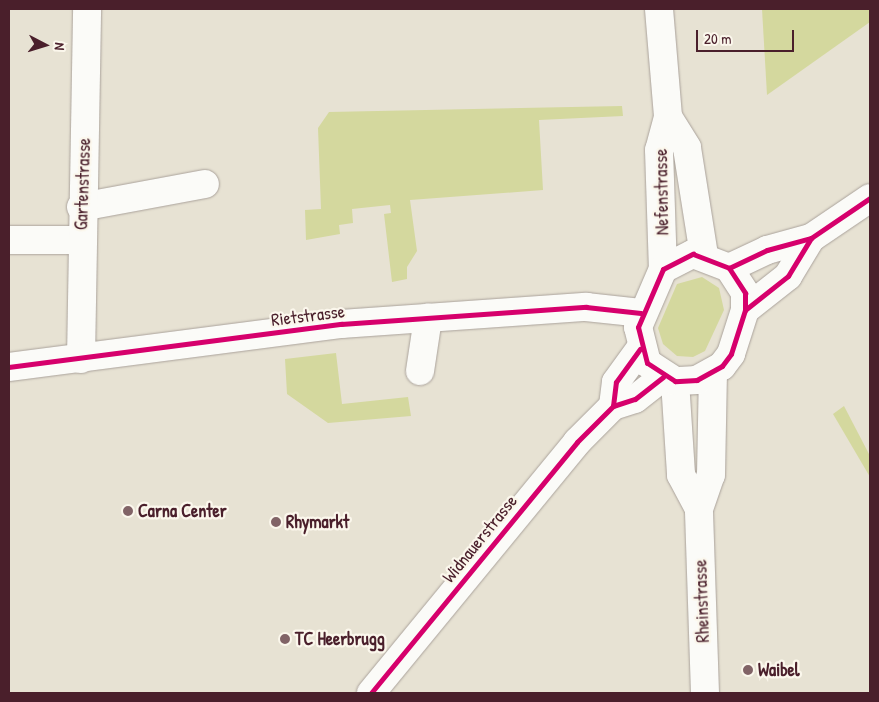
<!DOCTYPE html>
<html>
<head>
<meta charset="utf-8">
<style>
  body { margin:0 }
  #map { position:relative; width:879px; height:702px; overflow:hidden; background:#e7e2d3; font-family:"Patrick Hand",sans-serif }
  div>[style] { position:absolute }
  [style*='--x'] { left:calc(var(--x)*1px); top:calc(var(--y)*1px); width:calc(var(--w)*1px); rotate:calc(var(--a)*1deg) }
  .green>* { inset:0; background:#d4d89e }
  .roads { filter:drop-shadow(0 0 1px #aaa29b) drop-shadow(0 0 1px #aaa29b) }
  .minor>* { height:28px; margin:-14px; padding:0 14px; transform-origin:14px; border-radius:14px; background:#fbfbf8 }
  .major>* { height:28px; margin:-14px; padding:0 14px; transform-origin:14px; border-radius:14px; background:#fbfbf8 }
  .cycleway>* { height:5px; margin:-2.5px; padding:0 2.5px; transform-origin:2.5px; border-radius:2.5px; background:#d6006c }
  .dots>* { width:14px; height:14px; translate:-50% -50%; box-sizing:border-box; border:2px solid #fbf7ec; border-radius:50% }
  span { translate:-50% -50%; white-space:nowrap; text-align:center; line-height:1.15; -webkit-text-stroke:4.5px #fbf7ec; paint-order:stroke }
  .street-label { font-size:18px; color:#4a1f2b }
  .poi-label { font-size:18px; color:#4a1f2b; font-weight:700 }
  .left { translate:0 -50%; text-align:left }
  .frame { position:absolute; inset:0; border:10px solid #4a1f2b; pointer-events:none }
  .north { position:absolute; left:20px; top:20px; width:50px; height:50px; -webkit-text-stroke:4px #fbf7ec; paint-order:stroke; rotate:95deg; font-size:14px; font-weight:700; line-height:20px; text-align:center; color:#4a1f2b }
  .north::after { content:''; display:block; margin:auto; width:18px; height:22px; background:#4a1f2b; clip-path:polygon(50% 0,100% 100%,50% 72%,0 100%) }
  .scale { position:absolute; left:696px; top:30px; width:98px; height:22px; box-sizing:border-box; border:2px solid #4a1f2b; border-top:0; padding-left:6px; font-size:15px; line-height:18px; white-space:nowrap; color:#4a1f2b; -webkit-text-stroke:4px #fbf7ec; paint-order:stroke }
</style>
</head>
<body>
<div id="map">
  <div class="green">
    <i style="clip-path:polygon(762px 9px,870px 9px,870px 22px,767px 95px)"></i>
    <i style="clip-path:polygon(622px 106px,623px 116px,539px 120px,543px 190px,410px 200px,417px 251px,407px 267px,407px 279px,392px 282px,384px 214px,391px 213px,390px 205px,352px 209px,353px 223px,339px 225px,340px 234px,306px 240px,305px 210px,321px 209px,318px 128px,329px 112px)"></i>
    <i style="clip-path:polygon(702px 277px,719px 288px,724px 310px,705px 351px,693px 357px,677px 356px,663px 344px,658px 328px,677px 284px)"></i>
    <i style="clip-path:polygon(336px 353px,342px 404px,408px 397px,411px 416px,328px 423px,287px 394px,285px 359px)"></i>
    <i style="clip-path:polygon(844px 406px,870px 456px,870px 477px,833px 414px)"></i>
  </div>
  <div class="roads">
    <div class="minor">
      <i style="--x:659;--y:9;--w:108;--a:85.2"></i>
      <i style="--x:668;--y:117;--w:34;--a:105"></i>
      <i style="--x:659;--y:150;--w:119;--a:88.1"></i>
      <i style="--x:668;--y:117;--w:36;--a:58"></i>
      <i style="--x:687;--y:148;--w:108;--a:81"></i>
      <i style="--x:81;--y:207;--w:126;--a:-10.5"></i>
      <i style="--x:9;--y:240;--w:72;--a:0"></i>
      <i style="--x:81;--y:359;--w:350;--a:-89"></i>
      <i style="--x:9;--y:367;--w:335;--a:-7.4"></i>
      <i style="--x:341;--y:324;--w:246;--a:-4"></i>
      <i style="--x:586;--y:307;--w:55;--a:6.2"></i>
      <i style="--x:420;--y:371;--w:54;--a:-81.4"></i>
      <i style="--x:675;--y:381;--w:94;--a:86.3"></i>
      <i style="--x:681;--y:475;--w:38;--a:62"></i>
      <i style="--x:705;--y:693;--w:184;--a:-91.9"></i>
      <i style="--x:699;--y:509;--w:36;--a:-71"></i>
      <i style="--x:711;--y:475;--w:103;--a:-88.9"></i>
    </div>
    <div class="major">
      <i style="--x:693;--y:254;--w:39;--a:21"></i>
      <i style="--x:729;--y:268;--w:30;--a:57"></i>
      <i style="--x:745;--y:293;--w:17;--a:90"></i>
      <i style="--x:745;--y:310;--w:46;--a:107.7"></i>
      <i style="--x:731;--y:354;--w:15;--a:127"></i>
      <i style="--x:722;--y:366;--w:29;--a:151"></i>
      <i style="--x:697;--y:380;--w:22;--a:177"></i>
      <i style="--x:675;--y:381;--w:33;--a:-147"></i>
      <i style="--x:647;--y:363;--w:37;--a:-104"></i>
      <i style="--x:638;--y:327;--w:63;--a:-66.7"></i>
      <i style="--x:663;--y:269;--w:34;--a:-27"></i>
      <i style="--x:729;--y:268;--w:42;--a:-25.3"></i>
      <i style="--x:767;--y:250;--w:46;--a:-15.3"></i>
      <i style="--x:811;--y:238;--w:71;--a:-34.1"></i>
      <i style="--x:745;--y:310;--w:55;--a:-38.3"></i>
      <i style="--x:788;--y:276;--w:44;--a:-58.8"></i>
      <i style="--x:613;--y:406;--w:24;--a:-83"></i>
      <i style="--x:616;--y:382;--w:41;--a:-54"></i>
      <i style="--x:371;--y:693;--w:325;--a:-50.6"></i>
      <i style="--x:577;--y:442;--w:51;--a:-45"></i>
      <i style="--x:613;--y:406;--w:23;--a:-18"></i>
      <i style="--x:635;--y:399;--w:36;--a:-38"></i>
    </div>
  </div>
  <div class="cycleway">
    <i style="--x:693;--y:254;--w:39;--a:21"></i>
    <i style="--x:729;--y:268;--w:30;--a:57"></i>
    <i style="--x:745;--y:293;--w:17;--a:90"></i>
    <i style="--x:745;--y:310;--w:46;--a:107.7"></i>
    <i style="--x:731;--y:354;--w:15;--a:127"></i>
    <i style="--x:722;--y:366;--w:29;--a:151"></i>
    <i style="--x:697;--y:380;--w:22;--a:177"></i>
    <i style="--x:675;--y:381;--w:33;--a:-147"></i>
    <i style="--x:647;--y:363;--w:37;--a:-104"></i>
    <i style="--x:638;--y:327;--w:63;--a:-66.7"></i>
    <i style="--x:663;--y:269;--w:34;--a:-27"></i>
    <i style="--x:729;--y:268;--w:42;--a:-25.3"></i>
    <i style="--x:767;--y:250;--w:46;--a:-15.3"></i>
    <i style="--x:811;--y:238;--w:71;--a:-34.1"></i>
    <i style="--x:745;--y:310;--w:55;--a:-38.3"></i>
    <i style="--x:788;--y:276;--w:44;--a:-58.8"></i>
    <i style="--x:9;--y:367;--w:335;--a:-7.4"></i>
    <i style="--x:341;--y:324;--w:246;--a:-4"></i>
    <i style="--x:586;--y:307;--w:55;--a:6.2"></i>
    <i style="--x:613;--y:406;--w:24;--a:-83"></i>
    <i style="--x:616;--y:382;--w:41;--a:-54"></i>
    <i style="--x:371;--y:693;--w:325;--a:-50.6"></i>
    <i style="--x:577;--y:442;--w:51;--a:-45"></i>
    <i style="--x:613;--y:406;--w:23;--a:-18"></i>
    <i style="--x:635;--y:399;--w:36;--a:-38"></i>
  </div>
  <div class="dots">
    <i style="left:128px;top:511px;background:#816366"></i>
    <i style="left:276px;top:522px;background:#816366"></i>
    <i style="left:285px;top:639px;background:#816366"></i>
    <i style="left:748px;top:670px;background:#816366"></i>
  </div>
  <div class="street-label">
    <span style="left:83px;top:184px;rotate:-88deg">Gartenstrasse</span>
    <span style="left:662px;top:192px;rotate:-91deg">Nefenstrasse</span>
    <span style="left:308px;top:316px;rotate:-7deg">Rietstrasse</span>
    <span style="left:480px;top:539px;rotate:-51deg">Widnauerstrasse</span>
    <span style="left:702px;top:601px;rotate:-92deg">Rheinstrasse</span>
  </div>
  <div class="poi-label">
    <span class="left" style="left:138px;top:511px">Carna Center</span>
    <span class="left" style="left:286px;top:522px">Rhymarkt</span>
    <span class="left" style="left:295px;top:639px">TC Heerbrugg</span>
    <span class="left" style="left:758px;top:670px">Waibel</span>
  </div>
  <div class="frame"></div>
  <div class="north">N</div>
  <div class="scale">20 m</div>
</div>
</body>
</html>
